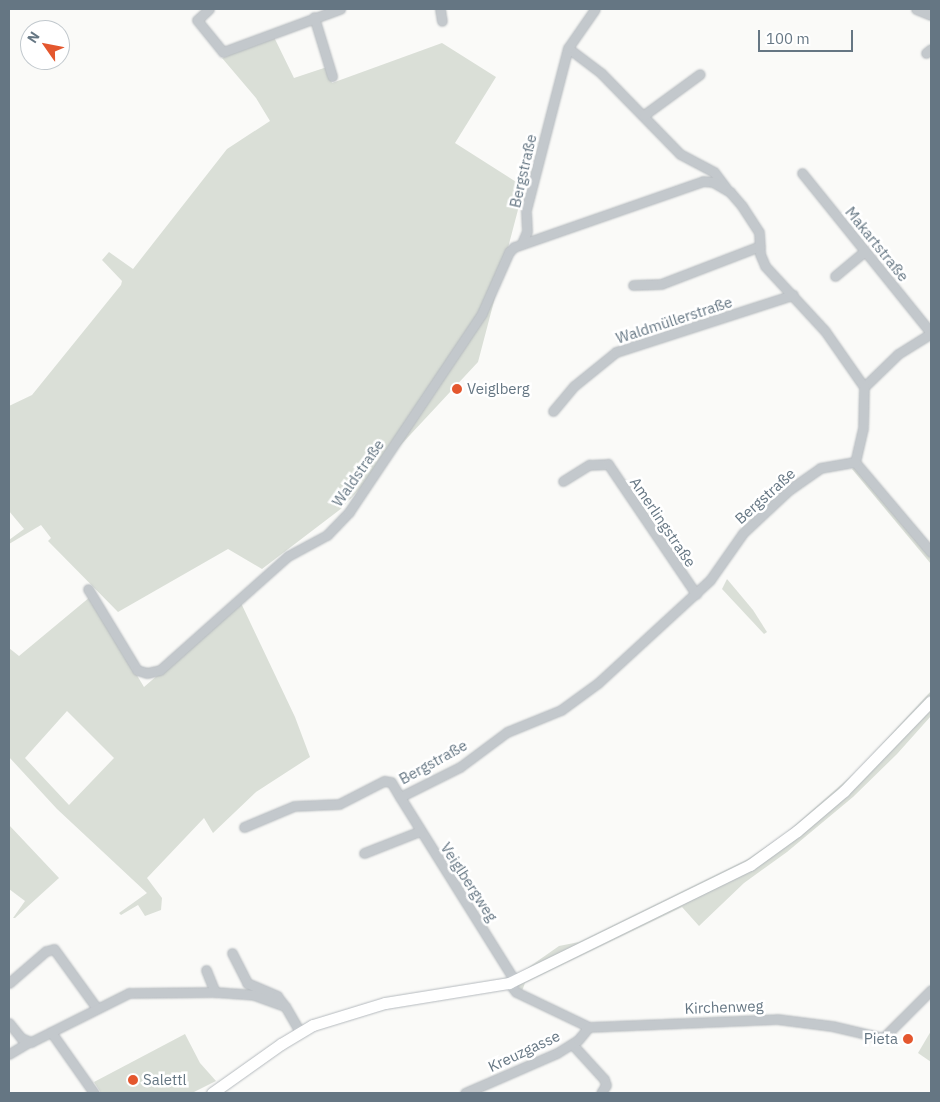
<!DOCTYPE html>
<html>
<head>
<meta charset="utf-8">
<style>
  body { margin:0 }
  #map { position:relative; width:940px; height:1102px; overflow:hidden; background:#fafaf8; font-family:"IBM Plex Sans",sans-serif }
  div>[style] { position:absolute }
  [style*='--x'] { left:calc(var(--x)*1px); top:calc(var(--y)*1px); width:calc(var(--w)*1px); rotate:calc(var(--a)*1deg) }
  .green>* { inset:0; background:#dadfd7 }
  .roads { filter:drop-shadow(0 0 1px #b5babe) drop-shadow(0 0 1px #b5babe) }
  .minor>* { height:9px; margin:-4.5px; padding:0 4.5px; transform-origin:4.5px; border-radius:4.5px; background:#c3c8cc }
  .major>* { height:11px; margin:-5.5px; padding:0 5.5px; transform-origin:5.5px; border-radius:5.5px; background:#fff }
  .dots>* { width:14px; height:14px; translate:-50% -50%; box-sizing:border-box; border:2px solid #fff; border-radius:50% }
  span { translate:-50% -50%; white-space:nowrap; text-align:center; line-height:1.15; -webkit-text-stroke:5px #fff; paint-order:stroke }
  .street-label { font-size:15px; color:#657683 }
  .poi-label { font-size:15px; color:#657683 }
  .left { translate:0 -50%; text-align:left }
  .right { translate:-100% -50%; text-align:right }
  .frame { position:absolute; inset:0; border:10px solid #657683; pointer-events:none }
  .north { position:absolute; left:20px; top:20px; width:50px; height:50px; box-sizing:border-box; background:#fff; border:1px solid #c1c8cd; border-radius:50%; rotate:303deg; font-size:14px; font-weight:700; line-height:20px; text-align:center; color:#657683 }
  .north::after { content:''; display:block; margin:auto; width:18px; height:22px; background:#e4572e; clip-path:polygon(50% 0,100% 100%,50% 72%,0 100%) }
  .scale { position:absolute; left:758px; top:30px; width:95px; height:22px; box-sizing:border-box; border:2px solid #657683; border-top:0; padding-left:6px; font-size:15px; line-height:18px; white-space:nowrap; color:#657683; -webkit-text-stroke:4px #fff; paint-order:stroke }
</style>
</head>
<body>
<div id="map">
  <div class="green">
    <i style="clip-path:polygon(273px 35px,294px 78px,327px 67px,332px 83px,442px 43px,496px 77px,455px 143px,524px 187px,478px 362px,342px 508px,262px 569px,228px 549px,118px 612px,48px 541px,51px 538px,41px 525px,9px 544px,9px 540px,24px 529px,9px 511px,9px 406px,32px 395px,121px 285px,122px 281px,102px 260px,109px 252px,133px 269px,227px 149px,270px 121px,256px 98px,222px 58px)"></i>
    <i style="clip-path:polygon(861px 463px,931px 545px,931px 564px,852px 469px)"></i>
    <i style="clip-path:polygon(727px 579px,753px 610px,767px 632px,764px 634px,722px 589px)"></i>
    <i style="clip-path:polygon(evenodd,90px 597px,144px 687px,241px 603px,295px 717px,310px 757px,256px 792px,213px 833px,204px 818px,147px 878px,162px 898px,161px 910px,145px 916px,138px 905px,121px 915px,119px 913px,147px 893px,57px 809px,9px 757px,9px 648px,19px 656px,90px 597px,67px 711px,114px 758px,69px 805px,25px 758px,67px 711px)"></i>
    <i style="clip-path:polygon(931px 691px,931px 716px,897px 754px,853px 797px,787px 852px,744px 883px,699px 926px,682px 907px,525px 983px,522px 991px,510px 976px,519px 974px,559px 946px,579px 942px,748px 859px,786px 833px,858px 770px)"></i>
    <i style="clip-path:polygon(9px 825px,59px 878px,15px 918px,13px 918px,25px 901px,9px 889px)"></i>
    <i style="clip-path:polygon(931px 1031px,931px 1062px,918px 1053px)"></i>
    <i style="clip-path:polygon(185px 1034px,200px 1063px,216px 1081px,192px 1093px,101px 1093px,94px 1082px)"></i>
  </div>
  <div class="roads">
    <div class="minor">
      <i style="--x:209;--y:9;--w:16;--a:137"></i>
      <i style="--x:197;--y:20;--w:41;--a:50.9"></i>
      <i style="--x:223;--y:52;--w:125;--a:-20.2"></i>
      <i style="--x:440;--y:9;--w:12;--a:81"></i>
      <i style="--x:916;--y:9;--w:16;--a:22"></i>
      <i style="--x:314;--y:17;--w:62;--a:73"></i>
      <i style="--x:568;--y:48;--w:41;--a:37.1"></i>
      <i style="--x:601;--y:73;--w:113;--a:45.7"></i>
      <i style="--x:680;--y:154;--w:38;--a:28"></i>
      <i style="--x:714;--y:172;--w:20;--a:53"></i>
      <i style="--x:926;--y:53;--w:6;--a:-39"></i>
      <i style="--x:644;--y:115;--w:69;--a:-36.2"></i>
      <i style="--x:802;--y:173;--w:206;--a:51.1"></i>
      <i style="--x:522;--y:243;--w:13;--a:-67"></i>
      <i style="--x:527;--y:231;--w:21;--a:-93"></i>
      <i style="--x:526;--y:210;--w:167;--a:-75.5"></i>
      <i style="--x:568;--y:48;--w:47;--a:-55.3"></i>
      <i style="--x:835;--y:276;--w:39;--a:-40"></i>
      <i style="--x:633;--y:285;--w:28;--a:-2"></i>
      <i style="--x:661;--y:284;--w:106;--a:-21"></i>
      <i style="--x:864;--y:387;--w:47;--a:-44.1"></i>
      <i style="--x:898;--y:354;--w:39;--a:-32"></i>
      <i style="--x:553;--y:411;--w:33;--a:-50"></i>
      <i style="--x:574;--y:386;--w:54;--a:-39"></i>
      <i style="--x:616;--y:352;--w:186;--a:-17.9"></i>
      <i style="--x:855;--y:462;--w:118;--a:49.8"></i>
      <i style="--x:563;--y:481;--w:31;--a:-32"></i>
      <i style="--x:589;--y:465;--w:19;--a:-3"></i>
      <i style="--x:608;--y:464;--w:157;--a:55.9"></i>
      <i style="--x:88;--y:589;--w:95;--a:58.8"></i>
      <i style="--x:137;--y:670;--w:10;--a:17"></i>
      <i style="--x:147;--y:673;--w:13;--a:-13"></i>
      <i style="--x:160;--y:670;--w:171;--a:-41.7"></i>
      <i style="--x:288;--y:556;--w:44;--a:-28.3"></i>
      <i style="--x:327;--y:535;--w:32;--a:-46"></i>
      <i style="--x:349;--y:512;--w:239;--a:-56.2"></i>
      <i style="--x:482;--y:313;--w:67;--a:-66.1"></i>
      <i style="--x:509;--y:252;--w:7;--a:-45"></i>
      <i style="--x:514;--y:247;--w:200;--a:-19.2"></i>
      <i style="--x:703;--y:181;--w:10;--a:6"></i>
      <i style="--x:713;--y:182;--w:20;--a:30"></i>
      <i style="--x:730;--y:192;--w:18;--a:49"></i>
      <i style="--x:742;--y:206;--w:31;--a:57"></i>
      <i style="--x:759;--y:232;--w:22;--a:87"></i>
      <i style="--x:760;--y:254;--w:13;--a:67"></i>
      <i style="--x:765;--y:266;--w:88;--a:47.3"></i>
      <i style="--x:825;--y:331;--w:68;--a:55.1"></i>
      <i style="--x:864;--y:387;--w:41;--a:91.4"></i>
      <i style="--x:863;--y:428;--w:35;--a:103"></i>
      <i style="--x:400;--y:797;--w:217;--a:58"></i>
      <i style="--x:244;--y:827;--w:54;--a:-22.8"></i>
      <i style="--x:294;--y:806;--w:45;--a:-2.5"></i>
      <i style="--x:339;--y:804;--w:51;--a:-27.1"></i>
      <i style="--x:384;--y:781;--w:7;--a:8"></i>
      <i style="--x:391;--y:782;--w:17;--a:59"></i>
      <i style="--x:400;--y:797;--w:67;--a:-26.6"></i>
      <i style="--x:460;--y:767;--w:59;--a:-36.7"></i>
      <i style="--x:507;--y:732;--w:58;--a:-22.2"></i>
      <i style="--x:561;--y:710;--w:46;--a:-36.1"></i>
      <i style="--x:598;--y:683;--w:152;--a:-42.6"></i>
      <i style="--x:710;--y:580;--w:57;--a:-54.9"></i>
      <i style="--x:743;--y:533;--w:63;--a:-43.1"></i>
      <i style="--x:789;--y:490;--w:38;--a:-35"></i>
      <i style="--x:820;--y:468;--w:36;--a:-10"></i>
      <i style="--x:364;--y:853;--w:60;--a:-21.4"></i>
      <i style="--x:232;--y:953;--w:34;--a:63"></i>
      <i style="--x:247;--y:983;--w:33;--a:23"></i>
      <i style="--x:277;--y:996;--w:11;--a:52"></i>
      <i style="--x:206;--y:970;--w:24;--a:68"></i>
      <i style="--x:9;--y:983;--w:49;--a:-40.9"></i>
      <i style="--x:46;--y:951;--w:8;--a:-14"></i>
      <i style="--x:54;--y:949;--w:72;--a:54.1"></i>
      <i style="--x:509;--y:983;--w:11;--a:52"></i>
      <i style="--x:516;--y:992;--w:81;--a:25.6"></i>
      <i style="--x:589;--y:1027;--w:188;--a:-2.4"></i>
      <i style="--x:777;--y:1019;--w:55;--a:7.3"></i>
      <i style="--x:832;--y:1026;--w:52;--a:13.2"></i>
      <i style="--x:883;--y:1038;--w:68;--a:-45"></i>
      <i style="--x:9;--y:1023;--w:19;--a:51"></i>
      <i style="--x:21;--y:1038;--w:11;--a:22"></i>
      <i style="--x:31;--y:1042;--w:110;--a:-26.6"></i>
      <i style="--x:129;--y:993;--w:86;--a:-0.7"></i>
      <i style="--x:215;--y:992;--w:39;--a:4"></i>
      <i style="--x:254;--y:995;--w:33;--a:20"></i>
      <i style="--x:285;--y:1006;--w:30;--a:60"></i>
      <i style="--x:51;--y:1032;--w:75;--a:54.8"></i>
      <i style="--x:572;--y:1044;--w:47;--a:47.6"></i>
      <i style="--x:604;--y:1079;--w:6;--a:72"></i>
      <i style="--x:606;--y:1085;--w:9;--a:122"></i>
      <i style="--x:9;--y:1054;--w:23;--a:-31"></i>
      <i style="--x:465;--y:1093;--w:100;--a:-23.5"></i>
      <i style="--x:557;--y:1053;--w:25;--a:-32"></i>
      <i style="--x:578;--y:1040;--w:17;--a:-50"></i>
    </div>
    <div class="major">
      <i style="--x:212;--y:1093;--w:85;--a:-35.4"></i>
      <i style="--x:281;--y:1044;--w:37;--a:-31"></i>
      <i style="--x:313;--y:1025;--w:75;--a:-17"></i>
      <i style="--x:385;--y:1003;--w:126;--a:-9.2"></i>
      <i style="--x:509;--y:983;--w:268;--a:-26.1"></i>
      <i style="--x:750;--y:865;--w:58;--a:-35.9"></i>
      <i style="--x:797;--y:831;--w:62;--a:-40.4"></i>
      <i style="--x:844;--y:791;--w:125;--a:-46"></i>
    </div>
  </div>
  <div class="dots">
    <i style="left:457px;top:389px;background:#e4572e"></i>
    <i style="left:908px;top:1039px;background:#e4572e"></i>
    <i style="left:133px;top:1080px;background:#e4572e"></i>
  </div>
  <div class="street-label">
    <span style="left:523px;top:171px;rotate:-77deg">Bergstraße</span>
    <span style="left:877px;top:244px;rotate:51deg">Makartstraße</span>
    <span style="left:674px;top:320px;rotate:-18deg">Waldmüllerstraße</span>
    <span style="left:358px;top:473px;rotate:-55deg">Waldstraße</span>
    <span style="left:765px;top:496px;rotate:-42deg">Bergstraße</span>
    <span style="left:663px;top:522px;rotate:56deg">Amerlingstraße</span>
    <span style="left:433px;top:762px;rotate:-29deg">Bergstraße</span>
    <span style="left:469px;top:882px;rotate:57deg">Veiglbergweg</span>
    <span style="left:724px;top:1007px;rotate:-2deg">Kirchenweg</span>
    <span style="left:524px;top:1051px;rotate:-25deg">Kreuzgasse</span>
  </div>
  <div class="poi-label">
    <span class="left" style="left:467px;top:389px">Veiglberg</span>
    <span class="right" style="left:898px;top:1039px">Pieta</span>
    <span class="left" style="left:143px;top:1080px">Salettl</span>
  </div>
  <div class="frame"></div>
  <div class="north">N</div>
  <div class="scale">100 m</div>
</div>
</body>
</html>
